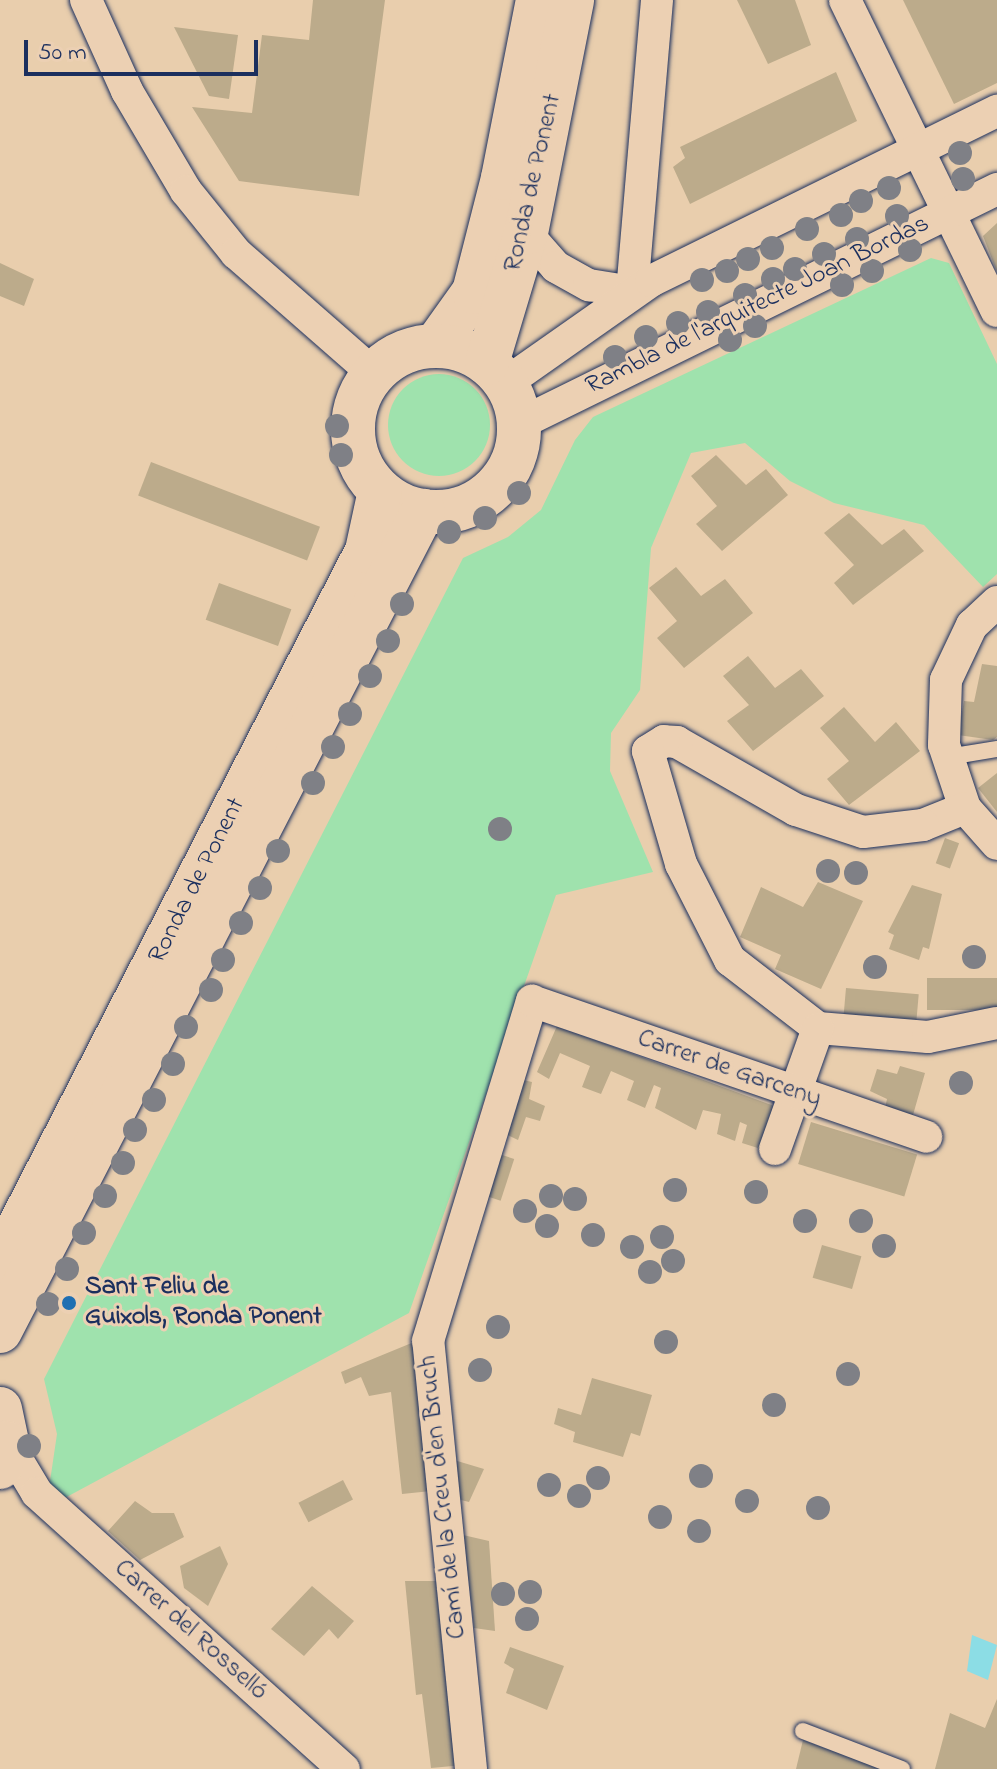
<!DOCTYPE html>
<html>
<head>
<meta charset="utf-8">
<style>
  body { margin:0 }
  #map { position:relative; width:997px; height:1769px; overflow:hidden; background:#e9cead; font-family:"Indie Flower",sans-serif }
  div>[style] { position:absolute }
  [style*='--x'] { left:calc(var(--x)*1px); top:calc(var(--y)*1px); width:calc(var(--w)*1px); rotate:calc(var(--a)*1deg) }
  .green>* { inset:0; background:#9fe2ad }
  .round { border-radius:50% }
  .water>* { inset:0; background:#8cdde5 }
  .building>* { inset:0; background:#bcab8b; transform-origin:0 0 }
  .roads { filter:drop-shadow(0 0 2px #1b2f5e) drop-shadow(0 0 2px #1b2f5e) }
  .lane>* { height:16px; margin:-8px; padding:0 8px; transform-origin:8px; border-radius:8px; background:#ecd0b3 }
  .street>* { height:32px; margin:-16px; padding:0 16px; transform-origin:16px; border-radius:16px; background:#ecd0b3 }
  .primary>* { height:44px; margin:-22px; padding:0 22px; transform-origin:22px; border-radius:22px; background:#ecd0b3 }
  .primary>.ring { margin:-22px; padding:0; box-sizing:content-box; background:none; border:44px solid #ecd0b3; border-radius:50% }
  .trees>* { width:24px; height:24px; margin:-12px; border-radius:50%; background:#7f8086 }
  .dots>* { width:22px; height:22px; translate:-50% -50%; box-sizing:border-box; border:4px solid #ecd0b3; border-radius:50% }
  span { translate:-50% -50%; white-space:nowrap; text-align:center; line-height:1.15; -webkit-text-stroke:6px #ecd0b3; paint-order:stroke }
  .street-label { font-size:26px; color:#1b2f5e }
  .poi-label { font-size:26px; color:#1b2f5e; font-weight:700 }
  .left { translate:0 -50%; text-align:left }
  .scale { position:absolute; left:24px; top:40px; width:234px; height:36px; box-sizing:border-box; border:4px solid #1b2f5e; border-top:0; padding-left:10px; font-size:24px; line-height:28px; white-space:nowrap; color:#1b2f5e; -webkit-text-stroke:6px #ecd0b3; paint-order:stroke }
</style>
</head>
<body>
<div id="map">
  <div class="green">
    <i style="clip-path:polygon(931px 258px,949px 263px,997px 364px,997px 574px,983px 587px,924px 525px,834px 503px,790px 481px,745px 443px,691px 453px,651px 548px,640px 690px,611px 733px,610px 771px,653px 872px,556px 895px,409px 1313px,61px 1500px,49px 1488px,57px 1434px,44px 1379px,463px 558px,508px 537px,541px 510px,575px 440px,593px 417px)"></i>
    <i class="round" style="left:388px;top:374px;width:102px;height:102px"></i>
  </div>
  <div class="water">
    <i style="clip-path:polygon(972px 1635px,997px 1645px,988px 1680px,967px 1671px)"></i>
  </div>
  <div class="building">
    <i style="clip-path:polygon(313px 0,385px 0,359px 196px,239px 181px,192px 107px,252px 113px,262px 35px,309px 40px)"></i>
    <i style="clip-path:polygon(737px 0,795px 0,811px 45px,768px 64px)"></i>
    <i style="clip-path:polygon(903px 0,997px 0,997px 83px,954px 104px)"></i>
    <i style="clip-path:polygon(174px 27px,238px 35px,229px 99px,209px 96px)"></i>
    <i style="clip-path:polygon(836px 72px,857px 121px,690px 204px,673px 167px,685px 158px,680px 147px)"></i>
    <i style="clip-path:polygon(997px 223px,997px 272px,983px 236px)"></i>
    <i style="clip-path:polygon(0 263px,34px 279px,24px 306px,0 296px)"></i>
    <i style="clip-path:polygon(716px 455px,746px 485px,766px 469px,788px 495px,722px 551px,696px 524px,717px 506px,691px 476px)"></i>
    <i style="left:151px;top:462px;width:181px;height:36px;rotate:21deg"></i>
    <i style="clip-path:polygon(849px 513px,882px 545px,904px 529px,924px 551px,853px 605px,834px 583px,854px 565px,824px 533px)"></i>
    <i style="clip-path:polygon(676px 567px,701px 596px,725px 579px,753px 613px,684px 668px,657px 638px,677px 621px,649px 588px)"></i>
    <i style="left:219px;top:583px;width:77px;height:39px;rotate:20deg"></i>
    <i style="clip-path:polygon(748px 656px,775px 688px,801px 669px,824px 696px,753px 751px,727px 721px,749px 705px,723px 676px)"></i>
    <i style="clip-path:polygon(982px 664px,997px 666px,997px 737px,993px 740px,958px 735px,964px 701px,974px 702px)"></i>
    <i style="clip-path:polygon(844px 707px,875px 742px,896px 722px,920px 751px,849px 805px,827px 779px,849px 761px,820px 728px)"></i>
    <i style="clip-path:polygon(997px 773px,997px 812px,978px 788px)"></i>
    <i style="left:945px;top:838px;width:15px;height:27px;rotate:20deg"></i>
    <i style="clip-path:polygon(818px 882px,863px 901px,821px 989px,775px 969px,781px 955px,740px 937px,761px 887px,803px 907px)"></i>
    <i style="clip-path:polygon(912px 885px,942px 894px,929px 949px,923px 947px,919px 960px,889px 949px,894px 935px,888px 932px)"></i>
    <i style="left:997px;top:978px;width:32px;height:70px;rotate:90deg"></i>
    <i style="left:846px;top:988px;width:73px;height:32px;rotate:5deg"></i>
    <i style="clip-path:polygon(557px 1026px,777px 1107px,761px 1149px,742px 1143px,747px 1125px,740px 1122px,735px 1141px,717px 1134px,721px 1114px,703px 1110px,696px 1130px,655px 1108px,661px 1088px,654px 1085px,645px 1108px,627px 1100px,634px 1081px,611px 1071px,601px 1094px,582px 1087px,590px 1066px,560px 1053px,549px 1079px,537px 1072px)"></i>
    <i style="clip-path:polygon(900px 1066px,925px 1073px,913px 1115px,885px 1108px,887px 1099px,870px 1091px,877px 1069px,897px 1074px)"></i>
    <i style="clip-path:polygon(519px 1079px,532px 1082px,529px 1099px,545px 1106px,540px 1121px,526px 1117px,518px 1140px,503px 1133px)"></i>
    <i style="left:811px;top:1122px;width:111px;height:44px;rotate:17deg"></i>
    <i style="left:499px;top:1154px;width:16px;height:44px;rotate:18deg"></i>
    <i style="left:822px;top:1245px;width:41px;height:34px;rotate:16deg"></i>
    <i style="clip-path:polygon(414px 1342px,431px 1491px,402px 1494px,391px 1392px,369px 1396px,361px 1377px,345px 1384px,341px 1372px)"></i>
    <i style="clip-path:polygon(592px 1378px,652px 1395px,640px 1436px,631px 1433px,623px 1457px,573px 1442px,575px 1432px,554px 1424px,558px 1408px,581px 1415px)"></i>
    <i style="clip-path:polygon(454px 1460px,484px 1469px,469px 1502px,457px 1499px)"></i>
    <i style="left:343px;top:1480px;width:22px;height:50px;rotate:63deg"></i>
    <i style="clip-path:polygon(135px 1501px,152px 1513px,174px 1513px,184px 1537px,140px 1560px,108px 1531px)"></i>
    <i style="clip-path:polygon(463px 1535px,489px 1541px,495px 1631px,474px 1628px)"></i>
    <i style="clip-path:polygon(220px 1546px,228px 1564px,208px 1606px,184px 1588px,180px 1566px)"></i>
    <i style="clip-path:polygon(405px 1581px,441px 1581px,464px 1765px,431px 1768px,422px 1694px,416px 1695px)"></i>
    <i style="clip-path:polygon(312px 1586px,354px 1621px,338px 1639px,329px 1629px,304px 1656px,271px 1629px)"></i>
    <i style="clip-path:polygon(510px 1647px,564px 1666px,547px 1710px,506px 1693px,514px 1669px,504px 1663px)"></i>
    <i style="clip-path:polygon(997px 1699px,997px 1769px,935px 1769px,950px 1713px,985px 1728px)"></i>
    <i style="clip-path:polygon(803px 1740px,882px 1769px,796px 1769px)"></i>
  </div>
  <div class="roads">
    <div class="lane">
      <i style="--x:948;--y:757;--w:50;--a:-9.3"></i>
      <i style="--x:803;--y:1731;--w:106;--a:21"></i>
    </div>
    <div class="street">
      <i style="--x:86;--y:0;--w:100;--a:65.7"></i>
      <i style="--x:127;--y:91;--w:116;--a:59.5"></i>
      <i style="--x:186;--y:191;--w:80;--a:51.1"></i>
      <i style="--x:236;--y:253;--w:182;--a:41.2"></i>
      <i style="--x:845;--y:0;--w:346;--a:64"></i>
      <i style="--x:526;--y:233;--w:45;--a:48.6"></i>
      <i style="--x:556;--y:267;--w:38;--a:29"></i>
      <i style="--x:589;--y:285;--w:44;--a:9.2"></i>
      <i style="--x:632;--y:292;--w:293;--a:-85.1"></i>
      <i style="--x:506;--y:383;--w:177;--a:-35.1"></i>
      <i style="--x:651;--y:281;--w:386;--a:-26.2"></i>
      <i style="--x:519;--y:424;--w:533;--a:-26.18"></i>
      <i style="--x:997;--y:602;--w:34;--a:137"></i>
      <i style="--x:972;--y:625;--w:61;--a:115.3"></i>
      <i style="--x:946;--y:680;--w:65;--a:91.8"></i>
      <i style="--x:944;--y:745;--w:66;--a:71.6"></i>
      <i style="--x:965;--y:808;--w:48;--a:48.4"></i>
      <i style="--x:965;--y:808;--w:45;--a:158"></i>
      <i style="--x:923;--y:825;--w:60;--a:173.3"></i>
      <i style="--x:863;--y:832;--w:71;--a:-161.8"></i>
      <i style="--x:796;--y:810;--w:137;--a:-150.3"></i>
      <i style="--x:677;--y:742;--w:13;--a:-176"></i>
      <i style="--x:664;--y:741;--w:19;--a:148"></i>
      <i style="--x:648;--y:751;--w:118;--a:73.7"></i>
      <i style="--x:681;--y:864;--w:108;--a:63"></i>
      <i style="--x:730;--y:960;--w:111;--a:37.7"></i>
      <i style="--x:818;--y:1028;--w:110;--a:4.7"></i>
      <i style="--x:928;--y:1037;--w:70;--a:-11.5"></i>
      <i style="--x:775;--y:1149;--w:128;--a:-70.4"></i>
      <i style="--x:7;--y:1443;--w:58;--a:59"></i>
      <i style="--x:37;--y:1493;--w:413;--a:42"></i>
      <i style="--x:471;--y:1769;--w:430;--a:-95.7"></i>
      <i style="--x:428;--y:1341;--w:356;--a:-73"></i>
      <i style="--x:532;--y:1001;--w:417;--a:19"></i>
    </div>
    <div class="primary">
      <i style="--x:436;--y:345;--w:65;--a:-54.4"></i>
      <i style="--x:474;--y:292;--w:118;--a:-75.7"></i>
      <i style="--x:503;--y:178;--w:181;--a:-78.9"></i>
      <i class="ring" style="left:353px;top:346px;width:122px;height:122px"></i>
      <i style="--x:487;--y:363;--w:136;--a:-73.3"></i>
      <i style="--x:526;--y:233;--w:237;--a:-78.8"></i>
      <i style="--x:0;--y:1264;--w:802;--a:-62.76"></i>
      <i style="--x:367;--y:551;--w:61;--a:-77.8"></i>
      <i style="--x:0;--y:1331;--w:923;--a:-62.71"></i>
      <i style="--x:0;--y:1409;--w:35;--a:78"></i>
      <i style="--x:7;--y:1443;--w:25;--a:106"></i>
    </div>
  </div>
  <div class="trees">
    <i style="left:960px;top:153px"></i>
    <i style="left:963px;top:179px"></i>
    <i style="left:889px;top:188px"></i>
    <i style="left:861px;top:201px"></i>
    <i style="left:841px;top:215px"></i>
    <i style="left:897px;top:216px"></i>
    <i style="left:807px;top:229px"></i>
    <i style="left:857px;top:239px"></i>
    <i style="left:772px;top:248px"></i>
    <i style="left:910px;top:250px"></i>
    <i style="left:824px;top:254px"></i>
    <i style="left:748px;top:259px"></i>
    <i style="left:795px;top:269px"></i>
    <i style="left:727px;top:271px"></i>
    <i style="left:872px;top:271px"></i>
    <i style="left:773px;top:279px"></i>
    <i style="left:702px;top:280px"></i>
    <i style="left:842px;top:285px"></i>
    <i style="left:745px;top:295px"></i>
    <i style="left:708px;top:312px"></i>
    <i style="left:678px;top:323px"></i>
    <i style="left:755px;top:326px"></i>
    <i style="left:646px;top:337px"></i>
    <i style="left:730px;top:340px"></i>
    <i style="left:615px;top:357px"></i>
    <i style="left:337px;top:426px"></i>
    <i style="left:341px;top:455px"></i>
    <i style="left:519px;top:493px"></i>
    <i style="left:485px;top:518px"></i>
    <i style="left:449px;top:532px"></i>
    <i style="left:402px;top:604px"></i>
    <i style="left:388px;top:641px"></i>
    <i style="left:370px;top:676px"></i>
    <i style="left:350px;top:714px"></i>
    <i style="left:333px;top:747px"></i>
    <i style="left:313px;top:783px"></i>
    <i style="left:500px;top:829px"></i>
    <i style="left:278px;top:851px"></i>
    <i style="left:828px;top:871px"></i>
    <i style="left:856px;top:873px"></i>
    <i style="left:260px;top:888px"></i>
    <i style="left:241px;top:923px"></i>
    <i style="left:974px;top:957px"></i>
    <i style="left:223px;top:960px"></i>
    <i style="left:875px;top:967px"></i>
    <i style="left:211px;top:990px"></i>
    <i style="left:186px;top:1027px"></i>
    <i style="left:173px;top:1064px"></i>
    <i style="left:961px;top:1083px"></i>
    <i style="left:154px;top:1100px"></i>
    <i style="left:135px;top:1130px"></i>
    <i style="left:123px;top:1163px"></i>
    <i style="left:675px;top:1190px"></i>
    <i style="left:756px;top:1192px"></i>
    <i style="left:105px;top:1196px"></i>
    <i style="left:551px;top:1196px"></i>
    <i style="left:575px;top:1199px"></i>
    <i style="left:525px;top:1211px"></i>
    <i style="left:805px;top:1221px"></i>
    <i style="left:861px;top:1221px"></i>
    <i style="left:547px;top:1226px"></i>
    <i style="left:84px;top:1233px"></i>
    <i style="left:593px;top:1235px"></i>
    <i style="left:662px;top:1237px"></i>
    <i style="left:884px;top:1246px"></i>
    <i style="left:632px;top:1247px"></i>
    <i style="left:673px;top:1261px"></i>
    <i style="left:67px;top:1269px"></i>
    <i style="left:650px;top:1272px"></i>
    <i style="left:48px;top:1304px"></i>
    <i style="left:498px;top:1327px"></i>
    <i style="left:666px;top:1342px"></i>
    <i style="left:480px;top:1370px"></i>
    <i style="left:848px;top:1374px"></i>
    <i style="left:774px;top:1405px"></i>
    <i style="left:29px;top:1446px"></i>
    <i style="left:701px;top:1476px"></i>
    <i style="left:598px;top:1478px"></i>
    <i style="left:549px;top:1485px"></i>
    <i style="left:579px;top:1496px"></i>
    <i style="left:747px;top:1501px"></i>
    <i style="left:818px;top:1508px"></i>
    <i style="left:660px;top:1517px"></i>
    <i style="left:699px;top:1531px"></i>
    <i style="left:530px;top:1592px"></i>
    <i style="left:503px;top:1594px"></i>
    <i style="left:527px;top:1619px"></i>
  </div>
  <div class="dots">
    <i style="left:69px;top:1303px;background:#1f6fb2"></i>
  </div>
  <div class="street-label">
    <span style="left:534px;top:183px;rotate:-77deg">Ronda de Ponent</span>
    <span style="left:758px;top:306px;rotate:-26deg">Rambla de l'arquitecte Joan Bordas</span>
    <span style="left:198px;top:881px;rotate:-63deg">Ronda de Ponent</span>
    <span style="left:729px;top:1070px;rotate:19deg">Carrer de Garceny</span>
    <span style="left:444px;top:1497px;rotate:-96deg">Camí de la Creu d'en Bruch</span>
    <span style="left:190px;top:1631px;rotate:42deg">Carrer del Rosselló</span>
  </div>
  <div class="poi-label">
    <span class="left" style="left:85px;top:1303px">Sant Feliu de<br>Guixols, Ronda Ponent</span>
  </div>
  <div class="scale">50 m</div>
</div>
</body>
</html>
